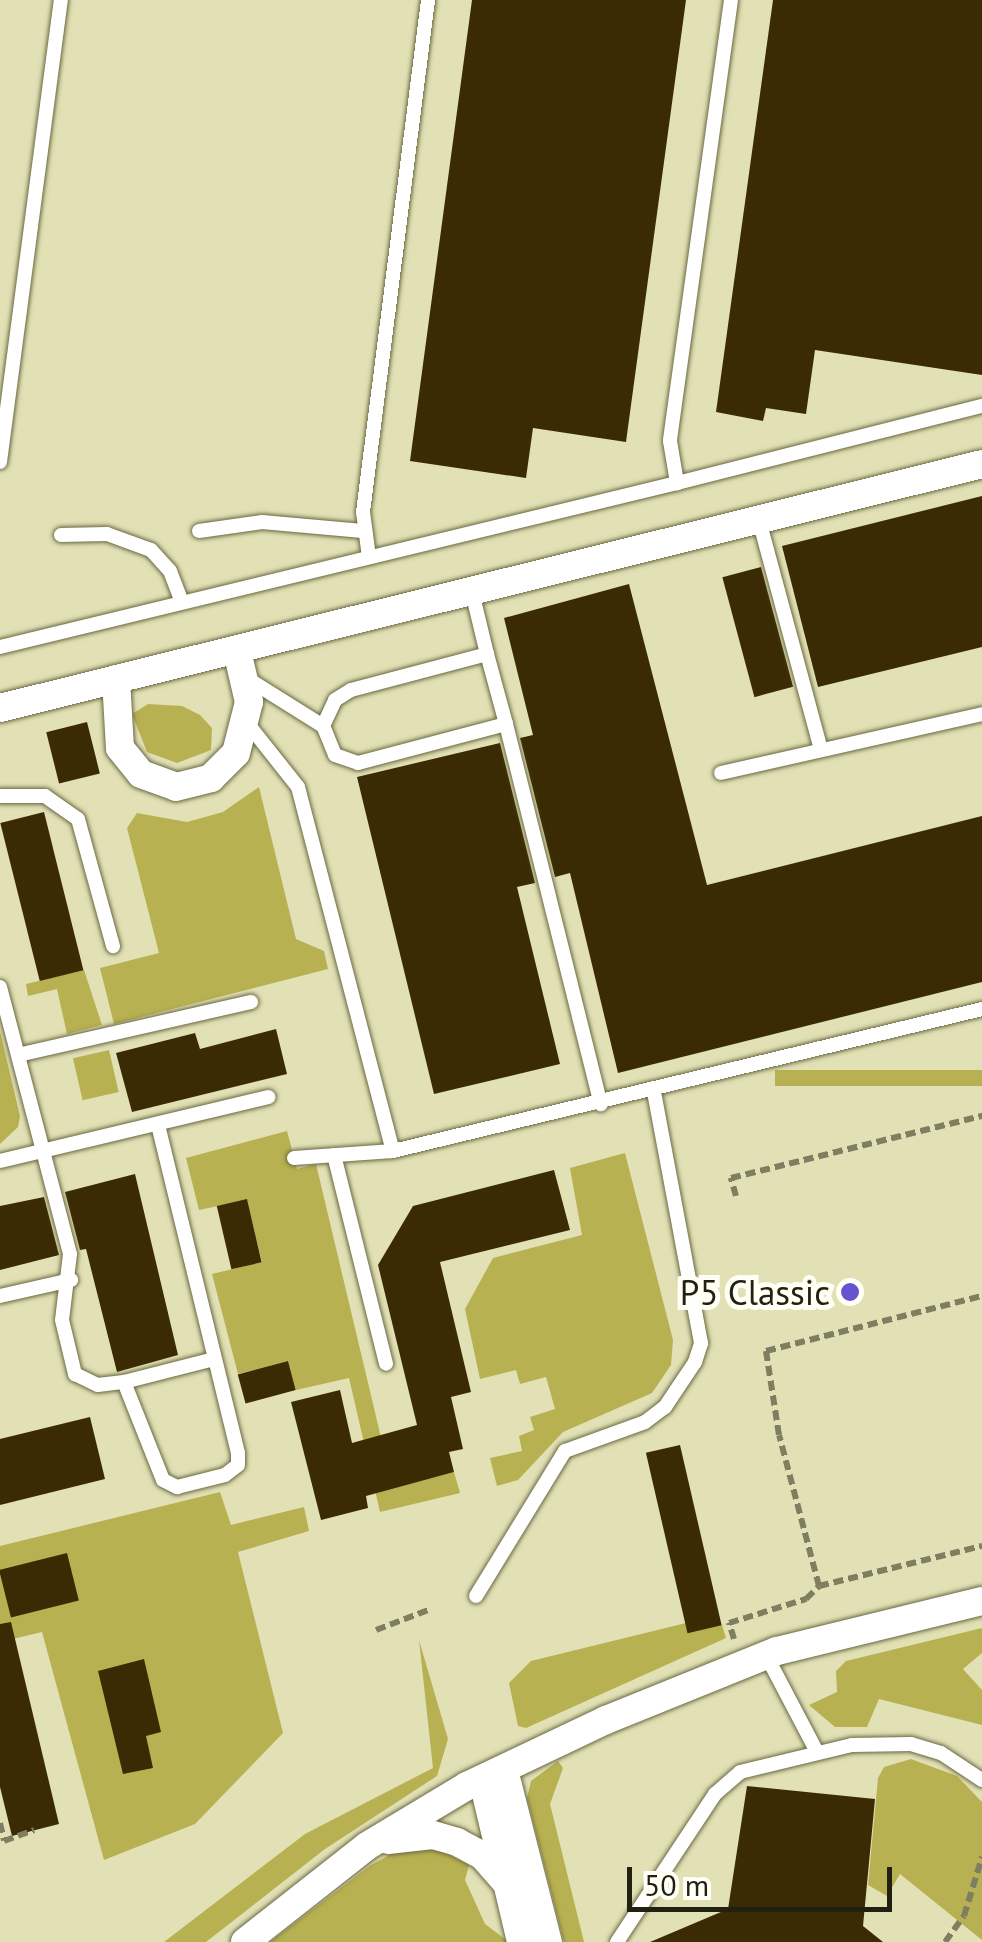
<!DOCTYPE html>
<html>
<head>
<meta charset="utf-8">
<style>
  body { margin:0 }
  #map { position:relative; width:982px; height:1942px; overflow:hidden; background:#e2e0b5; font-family:"PT Sans",sans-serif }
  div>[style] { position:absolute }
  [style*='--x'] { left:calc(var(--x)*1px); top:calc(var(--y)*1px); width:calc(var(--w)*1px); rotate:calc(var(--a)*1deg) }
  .green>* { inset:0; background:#b8b151; transform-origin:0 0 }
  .building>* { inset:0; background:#3a2b04; transform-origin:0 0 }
  .path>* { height:6px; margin-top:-3px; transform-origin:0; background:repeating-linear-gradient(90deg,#7f7e61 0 10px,transparent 0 15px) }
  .roads { filter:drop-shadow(0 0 2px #6a6841) drop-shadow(0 0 2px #6a6841) }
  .lane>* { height:14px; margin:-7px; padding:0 7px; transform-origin:7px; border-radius:7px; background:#fff }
  .street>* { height:28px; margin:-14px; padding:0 14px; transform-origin:14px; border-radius:14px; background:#fff }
  .dots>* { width:28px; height:28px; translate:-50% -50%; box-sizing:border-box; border:5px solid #fffff6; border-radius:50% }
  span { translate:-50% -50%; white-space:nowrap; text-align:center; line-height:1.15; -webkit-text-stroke:10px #fffff6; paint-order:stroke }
  .poi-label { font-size:35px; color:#222111 }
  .right { translate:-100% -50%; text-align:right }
  .scale { position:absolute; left:627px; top:1867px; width:265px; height:45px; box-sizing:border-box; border:5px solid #222111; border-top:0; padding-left:12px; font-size:30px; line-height:35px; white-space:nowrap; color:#222111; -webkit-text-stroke:8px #fffff6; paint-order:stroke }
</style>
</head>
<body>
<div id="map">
  <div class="green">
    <i style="clip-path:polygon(148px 704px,182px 706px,200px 715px,212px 728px,211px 750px,177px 763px,147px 752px,132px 714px)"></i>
    <i style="clip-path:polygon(259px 787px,296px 939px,324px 951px,328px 969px,114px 1024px,100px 968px,159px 953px,127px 828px,137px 813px,187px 822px,223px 812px)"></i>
    <i style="clip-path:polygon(84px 970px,102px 1025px,67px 1034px,57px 989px,28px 996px,26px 984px)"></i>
    <i style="clip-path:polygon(0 1031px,20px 1116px,18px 1127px,0 1144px)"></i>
    <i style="left:109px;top:1050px;width:43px;height:37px;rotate:77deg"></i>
    <i style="left:982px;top:1070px;width:16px;height:207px;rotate:90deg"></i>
    <i style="clip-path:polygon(287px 1131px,297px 1169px,316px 1164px,393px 1488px,454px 1472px,460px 1493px,380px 1512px,349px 1378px,296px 1390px,288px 1361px,238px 1374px,212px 1274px,262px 1262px,247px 1200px,199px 1210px,186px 1158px)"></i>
    <i style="clip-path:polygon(625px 1153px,673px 1340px,671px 1365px,652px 1393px,563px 1432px,518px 1480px,497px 1486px,490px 1458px,522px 1451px,519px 1436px,534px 1430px,530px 1417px,555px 1409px,546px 1377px,520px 1384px,516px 1370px,480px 1379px,465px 1309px,493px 1258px,582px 1235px,570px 1168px)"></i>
    <i style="clip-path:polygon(220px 1492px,231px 1525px,304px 1507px,309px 1531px,238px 1552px,283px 1733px,195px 1824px,104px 1860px,42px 1632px,0 1642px,0 1546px)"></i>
    <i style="clip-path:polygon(686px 1623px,689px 1632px,722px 1625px,726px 1638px,526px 1728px,518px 1726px,509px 1683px,531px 1661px)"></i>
    <i style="clip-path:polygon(982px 1628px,982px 1653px,963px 1669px,982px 1690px,982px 1725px,879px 1699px,867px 1727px,835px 1727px,809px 1705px,837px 1692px,836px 1671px,846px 1661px)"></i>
    <i style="clip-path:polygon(419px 1640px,448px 1739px,437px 1776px,325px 1849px,206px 1942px,164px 1942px,305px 1834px,433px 1768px)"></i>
    <i style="clip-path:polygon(911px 1759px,957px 1776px,982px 1802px,982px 1940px,900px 1874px,887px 1896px,868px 1885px,878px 1778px,884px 1767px)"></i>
    <i style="clip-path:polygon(558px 1761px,563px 1768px,550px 1804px,584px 1942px,564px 1942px,527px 1798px,531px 1781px)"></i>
    <i style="clip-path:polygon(433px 1847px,469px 1865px,465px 1880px,485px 1924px,509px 1942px,270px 1942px,371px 1865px,397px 1851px)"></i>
  </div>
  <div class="building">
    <i style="clip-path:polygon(472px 0,686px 0,626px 442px,533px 428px,526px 478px,410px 461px)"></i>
    <i style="clip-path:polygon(773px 0,982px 0,982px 375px,815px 350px,806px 414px,766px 408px,763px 421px,716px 412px)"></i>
    <i style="clip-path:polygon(982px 496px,982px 647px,818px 687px,782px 546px)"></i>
    <i style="left:761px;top:567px;width:124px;height:40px;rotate:75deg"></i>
    <i style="clip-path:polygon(629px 584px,707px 885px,982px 816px,982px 982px,618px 1073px,570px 873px,555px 877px,520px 738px,533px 735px,504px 618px)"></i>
    <i style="left:87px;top:722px;width:53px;height:42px;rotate:76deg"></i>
    <i style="clip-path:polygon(500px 743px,535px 883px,517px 887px,560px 1064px,434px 1094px,357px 777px)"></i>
    <i style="left:44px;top:812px;width:163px;height:45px;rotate:76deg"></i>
    <i style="clip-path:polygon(276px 1029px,287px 1074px,132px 1112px,116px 1053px,195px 1033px,200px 1049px)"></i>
    <i style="clip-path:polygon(554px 1170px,570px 1230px,440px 1262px,471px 1392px,451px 1397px,463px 1449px,449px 1452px,454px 1472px,366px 1496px,368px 1508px,321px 1520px,291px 1402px,340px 1390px,352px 1443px,417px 1425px,378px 1265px,413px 1206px)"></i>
    <i style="clip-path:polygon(135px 1174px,178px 1355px,117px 1372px,86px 1249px,80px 1250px,65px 1192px)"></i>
    <i style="clip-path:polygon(44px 1197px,59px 1255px,0 1270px,0 1206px)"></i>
    <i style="left:247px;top:1199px;width:65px;height:31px;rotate:77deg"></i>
    <i style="left:288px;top:1361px;width:30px;height:52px;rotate:75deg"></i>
    <i style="clip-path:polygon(90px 1417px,105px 1479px,0 1505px,0 1439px)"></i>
    <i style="left:680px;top:1445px;width:185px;height:35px;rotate:77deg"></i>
    <i style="left:67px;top:1553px;width:49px;height:70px;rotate:76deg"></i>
    <i style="clip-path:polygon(11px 1622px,59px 1824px,12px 1836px,0 1787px,0 1624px)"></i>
    <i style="clip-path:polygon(144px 1659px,161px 1732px,146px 1736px,153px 1768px,123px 1774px,98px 1671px)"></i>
    <i style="clip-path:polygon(747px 1786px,875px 1799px,863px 1926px,883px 1942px,650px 1942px,728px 1909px)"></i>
  </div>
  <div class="path">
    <i style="--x:736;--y:1196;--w:19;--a:-106"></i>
    <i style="--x:731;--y:1178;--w:259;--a:-13.9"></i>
    <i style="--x:819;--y:1586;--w:156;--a:-104.8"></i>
    <i style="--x:779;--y:1435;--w:85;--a:-98.8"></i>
    <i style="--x:766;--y:1351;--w:223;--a:-14.3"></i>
    <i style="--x:376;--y:1630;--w:56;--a:-21"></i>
    <i style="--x:734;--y:1639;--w:17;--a:-107"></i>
    <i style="--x:729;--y:1623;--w:81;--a:-17.3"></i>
    <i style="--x:806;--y:1599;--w:18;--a:-45"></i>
    <i style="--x:819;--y:1586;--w:168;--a:-13.8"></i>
    <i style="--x:0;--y:1823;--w:18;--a:77"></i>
    <i style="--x:4;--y:1841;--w:32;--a:-20"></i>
    <i style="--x:945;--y:1942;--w:32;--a:-54"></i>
    <i style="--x:964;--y:1916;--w:62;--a:-73"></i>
  </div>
  <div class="roads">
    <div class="lane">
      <i style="--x:731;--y:0;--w:445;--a:97.9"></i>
      <i style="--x:670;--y:441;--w:43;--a:80.5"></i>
      <i style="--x:677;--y:483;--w:315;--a:-14.2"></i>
      <i style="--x:0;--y:462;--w:466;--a:-82.5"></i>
      <i style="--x:759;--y:520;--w:238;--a:74.9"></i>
      <i style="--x:199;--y:531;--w:64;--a:-8.1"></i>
      <i style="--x:262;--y:522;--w:101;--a:5.1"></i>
      <i style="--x:61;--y:535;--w:46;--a:-1.2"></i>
      <i style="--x:107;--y:534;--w:47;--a:20"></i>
      <i style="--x:151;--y:550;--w:28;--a:48"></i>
      <i style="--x:170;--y:571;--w:33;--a:69"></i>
      <i style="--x:369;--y:557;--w:45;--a:-97.6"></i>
      <i style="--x:363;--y:512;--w:516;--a:-82.76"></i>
      <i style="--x:472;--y:592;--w:64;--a:76.4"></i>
      <i style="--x:0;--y:647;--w:697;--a:-13.62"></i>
      <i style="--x:248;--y:679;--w:89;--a:32.1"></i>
      <i style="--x:248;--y:724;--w:80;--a:51.6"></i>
      <i style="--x:298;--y:787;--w:376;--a:75.4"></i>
      <i style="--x:506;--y:724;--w:153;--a:165.2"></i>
      <i style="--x:358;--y:763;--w:24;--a:-161"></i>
      <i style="--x:335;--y:755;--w:31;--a:-112"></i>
      <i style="--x:323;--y:726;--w:29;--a:-65"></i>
      <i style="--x:335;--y:700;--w:19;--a:-32"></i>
      <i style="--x:351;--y:690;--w:141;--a:-14.8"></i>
      <i style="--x:487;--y:654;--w:73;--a:74.8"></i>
      <i style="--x:506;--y:724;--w:392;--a:76"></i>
      <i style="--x:721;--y:773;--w:268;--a:-12.7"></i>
      <i style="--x:0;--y:796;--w:45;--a:0"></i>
      <i style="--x:45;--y:796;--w:40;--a:34.9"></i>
      <i style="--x:78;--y:819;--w:132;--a:74.6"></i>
      <i style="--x:0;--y:987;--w:276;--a:75.3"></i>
      <i style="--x:70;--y:1254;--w:66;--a:96.9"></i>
      <i style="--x:62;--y:1320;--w:56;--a:76.5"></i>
      <i style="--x:75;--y:1374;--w:25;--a:26"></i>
      <i style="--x:98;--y:1385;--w:26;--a:-7"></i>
      <i style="--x:124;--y:1382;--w:105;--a:68.3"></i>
      <i style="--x:163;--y:1480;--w:16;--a:27"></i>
      <i style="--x:177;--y:1487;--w:49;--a:-14"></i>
      <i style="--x:225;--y:1475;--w:16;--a:-38"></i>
      <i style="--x:238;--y:1465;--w:12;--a:-90"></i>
      <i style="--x:238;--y:1453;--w:339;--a:-103.7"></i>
      <i style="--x:22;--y:1054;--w:235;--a:-12.8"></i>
      <i style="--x:334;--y:1155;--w:215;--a:76"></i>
      <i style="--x:294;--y:1158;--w:99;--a:-4"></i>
      <i style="--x:393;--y:1151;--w:606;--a:-13.55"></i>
      <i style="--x:0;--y:1161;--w:276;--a:-13.4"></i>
      <i style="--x:0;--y:1296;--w:73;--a:-12.7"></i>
      <i style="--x:124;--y:1382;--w:93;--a:-14.3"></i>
      <i style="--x:476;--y:1596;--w:170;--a:-58.5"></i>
      <i style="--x:565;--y:1451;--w:85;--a:-19.9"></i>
      <i style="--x:645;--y:1422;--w:25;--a:-37"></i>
      <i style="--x:665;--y:1407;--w:54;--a:-56.3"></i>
      <i style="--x:695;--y:1362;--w:20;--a:-72"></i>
      <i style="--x:701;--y:1343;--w:255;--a:-100.6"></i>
      <i style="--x:766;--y:1655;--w:110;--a:62.3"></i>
      <i style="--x:617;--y:1942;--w:178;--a:-56.5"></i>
      <i style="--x:715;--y:1794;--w:33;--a:-41"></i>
      <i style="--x:740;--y:1772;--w:115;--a:-13.6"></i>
      <i style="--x:852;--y:1745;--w:59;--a:-1"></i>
      <i style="--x:911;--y:1744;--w:31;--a:17"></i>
      <i style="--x:941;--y:1753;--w:49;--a:33.4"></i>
    </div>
    <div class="street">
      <i style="--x:116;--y:679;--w:69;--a:86.7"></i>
      <i style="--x:120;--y:748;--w:33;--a:51"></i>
      <i style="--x:141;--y:774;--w:37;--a:20"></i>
      <i style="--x:176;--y:787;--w:36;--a:-14"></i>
      <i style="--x:211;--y:778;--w:35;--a:-45"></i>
      <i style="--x:236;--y:753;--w:53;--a:-75.7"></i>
      <i style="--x:249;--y:702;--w:52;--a:-103.2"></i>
      <i style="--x:0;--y:708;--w:1012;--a:-13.95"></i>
      <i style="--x:504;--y:1770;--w:178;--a:75.7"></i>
      <i style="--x:483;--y:1781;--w:165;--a:76.7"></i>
      <i style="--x:388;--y:1840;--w:45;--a:-6.3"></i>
      <i style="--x:433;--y:1835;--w:25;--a:16"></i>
      <i style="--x:457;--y:1842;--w:30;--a:28"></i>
      <i style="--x:483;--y:1856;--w:32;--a:49"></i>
      <i style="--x:245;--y:1942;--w:155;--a:-38.2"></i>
      <i style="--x:367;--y:1846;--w:117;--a:-31"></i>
      <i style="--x:467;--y:1786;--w:154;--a:-25.4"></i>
      <i style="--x:606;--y:1720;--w:184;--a:-22"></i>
      <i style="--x:777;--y:1651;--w:211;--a:-13.7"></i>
    </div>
  </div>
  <div class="dots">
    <i style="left:850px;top:1292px;background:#6654ce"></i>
  </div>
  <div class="poi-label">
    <span class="right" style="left:830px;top:1292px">P5 Classic</span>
  </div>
  <div class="scale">50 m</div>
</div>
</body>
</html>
